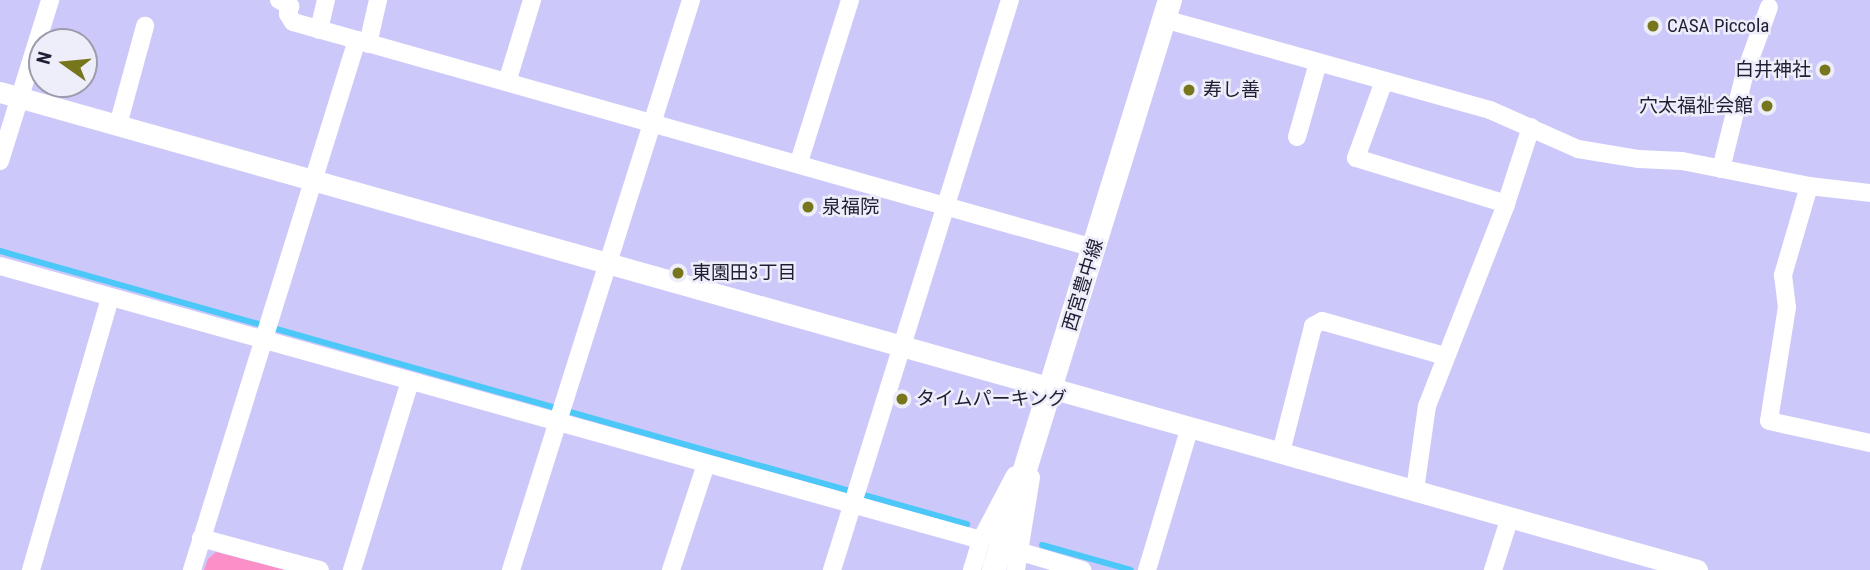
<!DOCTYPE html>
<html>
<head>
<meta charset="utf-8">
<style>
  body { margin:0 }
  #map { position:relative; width:1870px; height:570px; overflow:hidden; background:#ccc8f9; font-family:"Roboto Condensed","Noto Sans JP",sans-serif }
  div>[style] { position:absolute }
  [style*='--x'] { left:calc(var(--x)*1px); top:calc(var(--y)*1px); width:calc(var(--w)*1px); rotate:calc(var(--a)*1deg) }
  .green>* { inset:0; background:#fa90c7 }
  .stream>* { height:6px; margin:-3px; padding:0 3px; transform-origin:3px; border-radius:3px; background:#4bc7f8 }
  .minor>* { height:18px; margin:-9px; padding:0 9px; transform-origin:9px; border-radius:9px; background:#fff }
  .tertiary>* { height:21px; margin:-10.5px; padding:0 10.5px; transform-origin:10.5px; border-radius:10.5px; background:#fff }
  .secondary>* { height:24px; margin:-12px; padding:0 12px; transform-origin:12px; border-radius:12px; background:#fff }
  .dots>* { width:19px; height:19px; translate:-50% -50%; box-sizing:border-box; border:4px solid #eeeefa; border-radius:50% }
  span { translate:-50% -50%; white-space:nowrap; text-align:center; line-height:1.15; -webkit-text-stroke:5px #eeeefa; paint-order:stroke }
  .poi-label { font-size:19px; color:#201e34 }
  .left { translate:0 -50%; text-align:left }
  .right { translate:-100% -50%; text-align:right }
  .street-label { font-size:19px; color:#201e34 }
  .north { position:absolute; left:28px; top:28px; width:70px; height:70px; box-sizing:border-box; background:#eeeefa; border:2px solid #9c9bab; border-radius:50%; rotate:285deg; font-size:19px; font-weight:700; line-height:28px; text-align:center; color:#201e34 }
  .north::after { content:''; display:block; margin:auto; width:24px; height:32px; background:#77761c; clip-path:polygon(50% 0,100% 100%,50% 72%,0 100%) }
</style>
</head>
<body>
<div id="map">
  <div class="green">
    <i style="clip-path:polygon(216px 552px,287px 570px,204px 570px,208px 559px)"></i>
  </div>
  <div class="stream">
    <i style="--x:0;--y:251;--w:1005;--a:15.77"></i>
    <i style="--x:1042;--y:545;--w:92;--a:15.7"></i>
  </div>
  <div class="minor">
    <i style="--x:279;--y:0;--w:13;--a:29"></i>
    <i style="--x:290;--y:6;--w:8;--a:104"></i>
    <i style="--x:288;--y:14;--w:9;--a:58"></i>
    <i style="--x:293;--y:22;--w:66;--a:15.7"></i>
    <i style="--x:1164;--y:19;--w:338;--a:15.6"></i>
    <i style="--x:1490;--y:110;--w:96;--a:23.9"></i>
    <i style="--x:1578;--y:149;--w:62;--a:9.3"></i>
    <i style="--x:1639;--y:159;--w:43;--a:2.7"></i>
    <i style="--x:1682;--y:161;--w:129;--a:11.1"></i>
    <i style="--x:1809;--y:186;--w:61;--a:6.5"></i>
    <i style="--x:319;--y:30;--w:31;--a:-77"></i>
    <i style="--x:368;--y:44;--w:45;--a:-77.2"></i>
    <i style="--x:1384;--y:81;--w:82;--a:110"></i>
    <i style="--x:1356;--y:158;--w:157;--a:17"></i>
    <i style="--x:507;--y:82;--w:86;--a:-73"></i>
    <i style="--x:118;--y:125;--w:103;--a:-74.7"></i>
    <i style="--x:1297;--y:137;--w:77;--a:-74.2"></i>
    <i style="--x:0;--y:161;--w:169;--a:-72.7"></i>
    <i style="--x:799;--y:162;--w:170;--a:-72.5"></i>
    <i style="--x:1721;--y:169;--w:96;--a:-76.1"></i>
    <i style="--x:1744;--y:76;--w:73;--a:-70.1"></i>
    <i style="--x:1809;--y:186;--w:93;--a:106.3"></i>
    <i style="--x:1783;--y:275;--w:32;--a:83"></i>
    <i style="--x:1787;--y:307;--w:115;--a:99"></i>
    <i style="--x:1769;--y:421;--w:103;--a:12.3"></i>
    <i style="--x:0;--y:266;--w:1019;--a:15.61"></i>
    <i style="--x:1281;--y:452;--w:130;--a:-75.7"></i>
    <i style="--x:1313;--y:326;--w:10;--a:-29"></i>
    <i style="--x:1322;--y:321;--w:128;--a:15.9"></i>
    <i style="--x:1415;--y:490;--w:85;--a:-81.9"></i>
    <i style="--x:1427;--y:406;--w:217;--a:-68.6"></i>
    <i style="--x:1506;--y:204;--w:81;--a:-72"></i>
    <i style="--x:201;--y:538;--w:123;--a:15.1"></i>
    <i style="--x:1021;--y:552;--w:64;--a:16.4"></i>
    <i style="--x:31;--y:570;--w:283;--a:-73.8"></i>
    <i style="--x:192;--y:570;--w:555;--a:-72.71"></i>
    <i style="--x:357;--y:40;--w:766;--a:15.76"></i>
    <i style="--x:352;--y:570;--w:198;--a:-72.9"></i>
    <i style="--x:511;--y:570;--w:598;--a:-72.47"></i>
    <i style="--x:671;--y:570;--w:112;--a:-71.7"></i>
    <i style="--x:832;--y:570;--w:597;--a:-72.66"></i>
    <i style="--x:972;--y:570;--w:31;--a:-73"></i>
    <i style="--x:981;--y:540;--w:73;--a:-62.4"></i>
    <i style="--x:1016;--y:570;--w:94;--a:-80.8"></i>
    <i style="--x:1147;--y:570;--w:149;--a:-73.3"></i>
    <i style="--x:1493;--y:570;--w:56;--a:-72.2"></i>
  </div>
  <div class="tertiary">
    <i style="--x:0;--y:92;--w:1763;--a:15.73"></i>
  </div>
  <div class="secondary">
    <i style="--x:994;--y:570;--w:597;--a:-72.84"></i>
  </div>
  <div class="dots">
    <i style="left:1653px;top:26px;background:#77761c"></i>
    <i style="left:1825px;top:70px;background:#77761c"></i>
    <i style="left:1189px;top:90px;background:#77761c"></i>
    <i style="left:1767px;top:106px;background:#77761c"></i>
    <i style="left:808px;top:207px;background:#77761c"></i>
    <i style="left:678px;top:273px;background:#77761c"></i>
    <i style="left:902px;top:399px;background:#77761c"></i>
  </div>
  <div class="poi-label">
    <span class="left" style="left:1667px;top:26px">CASA Piccola</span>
    <span class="right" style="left:1811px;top:70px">白井神社</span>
    <span class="left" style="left:1203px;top:90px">寿し善</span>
    <span class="right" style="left:1753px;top:106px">穴太福祉会館</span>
    <span class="left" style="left:822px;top:207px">泉福院</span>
    <span class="left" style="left:692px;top:273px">東園田3丁目</span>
    <span class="left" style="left:916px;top:399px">タイムパーキング</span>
  </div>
  <div class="street-label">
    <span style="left:1083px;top:285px;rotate:-73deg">西宮豊中線</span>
  </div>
  <div class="north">N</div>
</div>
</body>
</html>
